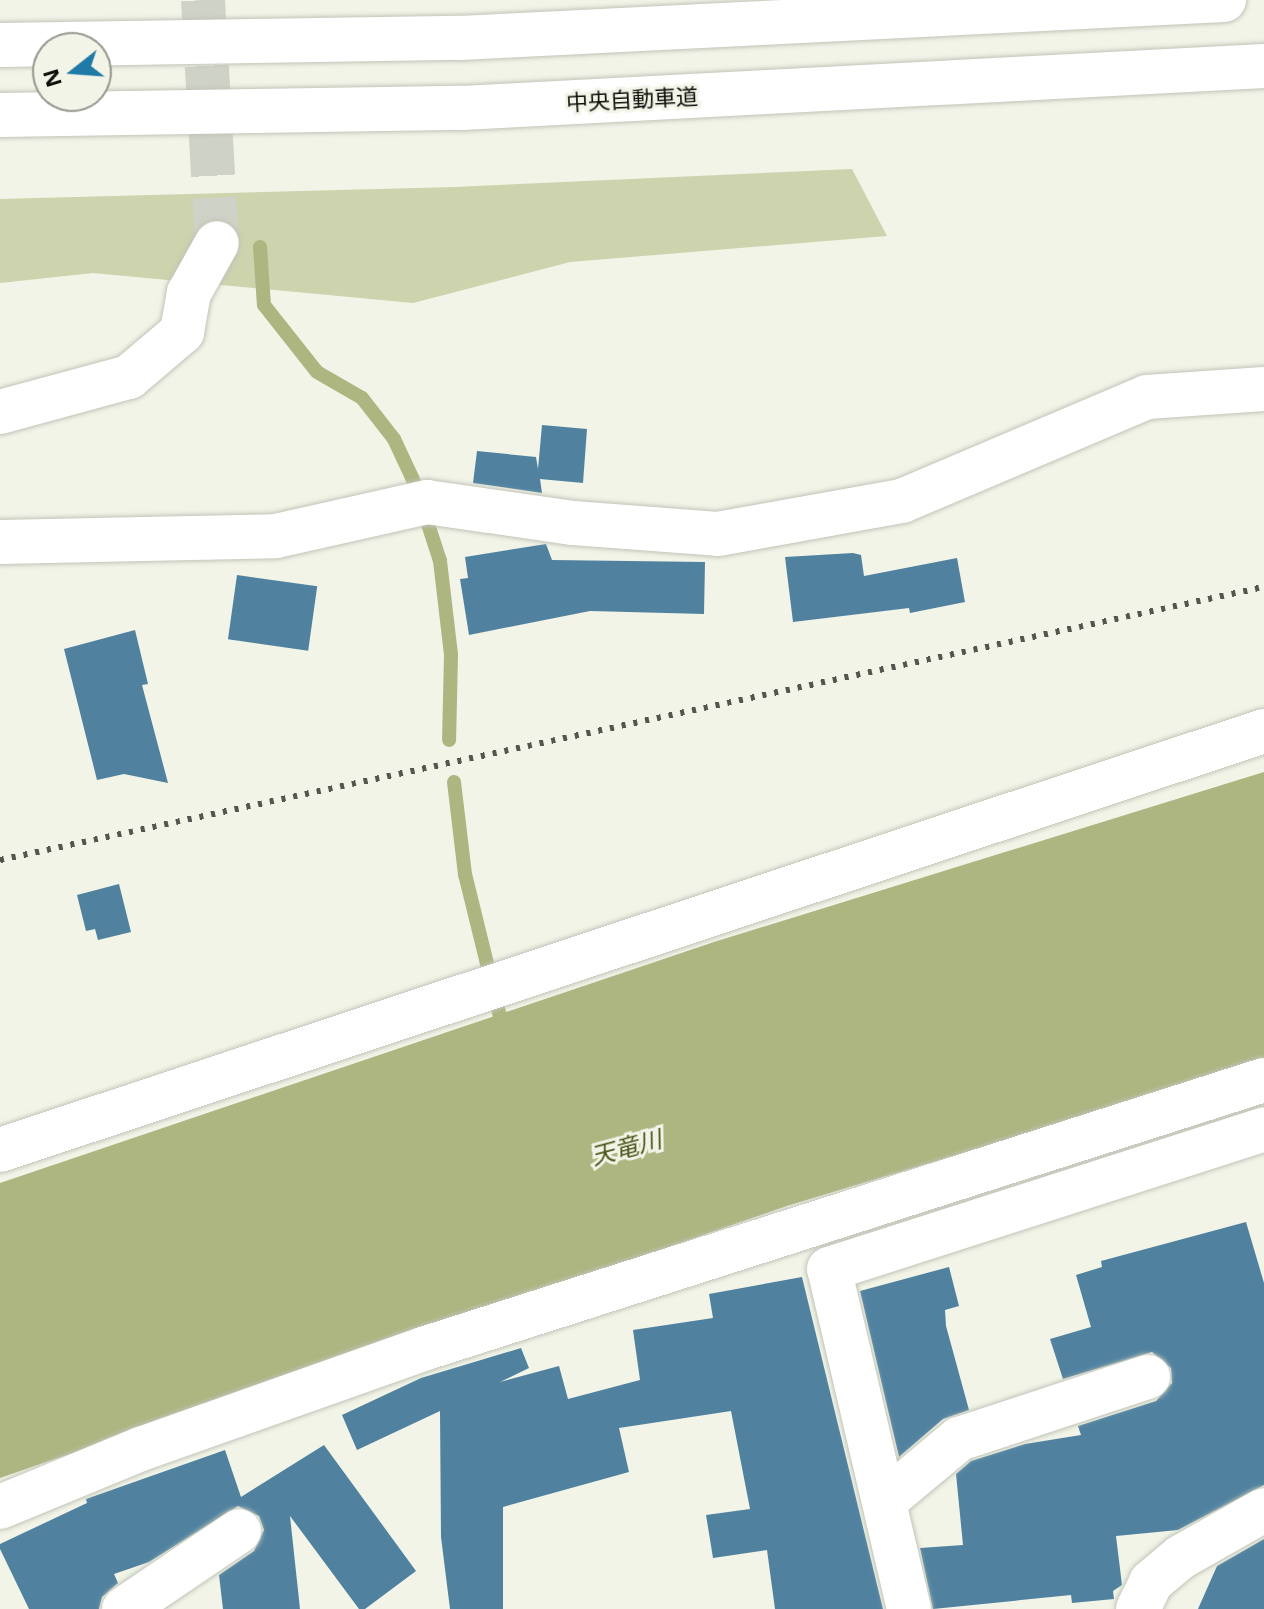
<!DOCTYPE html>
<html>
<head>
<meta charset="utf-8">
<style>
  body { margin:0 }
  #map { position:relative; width:1264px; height:1609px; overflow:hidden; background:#f1f4e7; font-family:"Open Sans","Noto Sans JP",sans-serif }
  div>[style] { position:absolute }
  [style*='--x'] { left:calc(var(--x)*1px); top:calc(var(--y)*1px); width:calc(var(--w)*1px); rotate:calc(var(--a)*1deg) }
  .green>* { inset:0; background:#ccd3ad }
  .water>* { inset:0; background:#adb581 }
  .stream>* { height:14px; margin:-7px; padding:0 7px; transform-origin:7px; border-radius:7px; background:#adb581 }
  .building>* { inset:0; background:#5082a0; transform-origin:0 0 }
  .street-tunnel>* { height:44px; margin-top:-22px; transform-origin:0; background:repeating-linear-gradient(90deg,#cfd2c6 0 44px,transparent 0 66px) }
  .roads { filter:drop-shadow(0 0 2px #c1c4b8) drop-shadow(0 0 2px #c1c4b8) }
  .street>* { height:44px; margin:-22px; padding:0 22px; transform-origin:22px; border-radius:22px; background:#fff }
  .highway>* { height:44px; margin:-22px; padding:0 22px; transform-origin:22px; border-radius:22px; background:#fff }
  .rail>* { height:6px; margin-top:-3px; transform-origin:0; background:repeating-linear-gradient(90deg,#53554e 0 4px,transparent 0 12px) }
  span { translate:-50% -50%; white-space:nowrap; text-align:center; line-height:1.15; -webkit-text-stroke:6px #f1f4e7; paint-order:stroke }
  .street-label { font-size:22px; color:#0d0e0a }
  .water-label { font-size:24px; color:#4f561b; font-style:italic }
  .north { position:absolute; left:32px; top:32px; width:80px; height:80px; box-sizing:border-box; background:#f1f4e7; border:2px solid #96988f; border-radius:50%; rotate:253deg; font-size:22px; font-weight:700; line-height:32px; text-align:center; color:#0d0e0a }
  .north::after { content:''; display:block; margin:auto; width:28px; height:36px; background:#1f7aa8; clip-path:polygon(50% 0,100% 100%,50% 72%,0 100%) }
</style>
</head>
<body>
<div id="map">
  <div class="green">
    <i style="clip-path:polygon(852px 169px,887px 236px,570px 262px,413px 303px,93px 273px,0 283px,0 199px,455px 187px)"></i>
  </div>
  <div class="water">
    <i style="clip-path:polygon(1264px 772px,1264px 1062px,787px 1206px,0 1478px,0 1183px,714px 942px)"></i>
  </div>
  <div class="stream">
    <i style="--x:260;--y:247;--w:58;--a:86.1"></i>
    <i style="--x:264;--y:305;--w:85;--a:51.7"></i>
    <i style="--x:317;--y:372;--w:52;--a:30"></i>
    <i style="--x:362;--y:398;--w:52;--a:52"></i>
    <i style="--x:394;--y:439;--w:50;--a:65"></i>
    <i style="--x:415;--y:484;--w:81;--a:72"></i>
    <i style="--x:440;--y:561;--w:95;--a:83.3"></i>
    <i style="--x:451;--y:655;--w:85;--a:91.3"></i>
    <i style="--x:454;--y:782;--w:93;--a:83.2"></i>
    <i style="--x:465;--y:874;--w:164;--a:76.2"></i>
  </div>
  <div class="building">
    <i style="clip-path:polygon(542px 425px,587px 429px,583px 483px,540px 479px,542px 493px,473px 483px,477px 451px,536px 457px,538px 469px)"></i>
    <i style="clip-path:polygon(546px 544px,552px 560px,705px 562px,704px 614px,590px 611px,469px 635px,460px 579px,468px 578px,465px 557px)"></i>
    <i style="clip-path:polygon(853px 553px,861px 555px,864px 576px,957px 558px,965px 602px,910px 613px,909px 608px,793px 622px,785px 557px)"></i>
    <i style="left:237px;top:575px;width:81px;height:65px;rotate:8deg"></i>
    <i style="clip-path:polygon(135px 630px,148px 684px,142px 685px,168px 783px,124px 774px,97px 780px,64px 649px)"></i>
    <i style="clip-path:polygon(119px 884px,131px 932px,98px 940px,95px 929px,86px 931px,77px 895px)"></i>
    <i style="clip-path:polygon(1246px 1222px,1264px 1283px,1264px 1485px,1178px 1530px,1116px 1536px,1122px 1585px,1113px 1591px,1114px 1599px,1072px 1603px,1071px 1595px,933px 1609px,920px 1548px,963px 1545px,956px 1474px,971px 1461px,1025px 1444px,1081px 1435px,1078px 1426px,1156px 1401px,1172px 1383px,1171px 1368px,1152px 1352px,1063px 1379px,1050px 1339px,1091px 1327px,1076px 1275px,1102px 1267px,1101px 1261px)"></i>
    <i style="clip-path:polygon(949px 1267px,959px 1306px,945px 1310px,946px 1326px,969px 1410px,943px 1419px,899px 1457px,860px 1291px)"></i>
    <i style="clip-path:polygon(802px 1277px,883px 1609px,775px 1609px,767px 1550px,713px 1558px,706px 1515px,750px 1509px,731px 1411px,619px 1428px,629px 1472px,503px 1507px,503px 1609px,450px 1609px,441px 1537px,440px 1411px,357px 1450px,342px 1415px,421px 1378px,521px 1348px,529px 1368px,500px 1382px,559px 1366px,568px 1399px,640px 1380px,633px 1330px,713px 1318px,709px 1294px)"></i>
    <i style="clip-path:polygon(324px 1445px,416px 1571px,365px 1609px,359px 1609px,290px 1516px,300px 1609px,223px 1609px,219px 1575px,254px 1551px,264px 1530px,259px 1516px,238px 1506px,149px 1562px,114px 1574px,118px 1583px,102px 1597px,99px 1609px,29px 1609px,0 1549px,0 1544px,87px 1503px,86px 1499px,225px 1450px,241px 1497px)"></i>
    <i style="clip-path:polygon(1264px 1539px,1264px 1609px,1198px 1609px,1217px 1566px)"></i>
  </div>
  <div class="street-tunnel">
    <i style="--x:203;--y:0;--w:243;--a:86.7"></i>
  </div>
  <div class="roads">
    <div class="street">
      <i style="--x:0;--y:412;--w:134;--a:-15.2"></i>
      <i style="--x:129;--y:377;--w:70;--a:-40.3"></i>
      <i style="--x:182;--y:332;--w:40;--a:-80"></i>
      <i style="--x:189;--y:293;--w:57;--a:-60.8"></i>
      <i style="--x:0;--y:542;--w:276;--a:-1.2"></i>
      <i style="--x:276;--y:536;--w:155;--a:-12.7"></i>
      <i style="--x:427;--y:502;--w:148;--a:8.2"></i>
      <i style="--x:573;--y:523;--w:145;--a:4.3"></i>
      <i style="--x:718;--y:534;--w:187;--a:-10.2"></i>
      <i style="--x:902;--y:501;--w:266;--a:-23"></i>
      <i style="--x:1147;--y:397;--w:117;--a:-3.9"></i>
      <i style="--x:0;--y:1150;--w:1332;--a:-18.34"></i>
      <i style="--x:887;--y:1499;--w:94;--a:-39.8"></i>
      <i style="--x:959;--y:1439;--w:199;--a:-18.2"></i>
      <i style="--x:0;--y:1507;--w:152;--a:-22.4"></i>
      <i style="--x:141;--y:1449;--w:299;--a:-19.5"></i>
      <i style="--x:423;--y:1349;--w:883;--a:-17.74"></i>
      <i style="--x:124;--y:1609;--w:139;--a:-34.1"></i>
      <i style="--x:909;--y:1609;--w:349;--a:-103.2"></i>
      <i style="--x:829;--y:1269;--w:457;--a:-17.8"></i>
      <i style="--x:1138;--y:1609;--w:30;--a:-64"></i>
      <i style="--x:1151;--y:1582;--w:39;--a:-40"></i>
      <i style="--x:1181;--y:1557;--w:95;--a:-29.5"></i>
    </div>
    <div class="highway">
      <i style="--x:0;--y:45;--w:460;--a:-0.9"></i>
      <i style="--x:460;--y:38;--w:765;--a:-2.85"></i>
      <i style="--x:0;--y:115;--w:462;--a:-0.9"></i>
      <i style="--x:462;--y:108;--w:803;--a:-3"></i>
    </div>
  </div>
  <div class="rail">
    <i style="--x:0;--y:860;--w:1293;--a:-12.19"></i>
  </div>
  <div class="street-label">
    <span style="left:632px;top:99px;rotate:-3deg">中央自動車道</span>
  </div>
  <div class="water-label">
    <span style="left:626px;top:1147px;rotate:-15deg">天竜川</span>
  </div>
  <div class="north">N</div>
</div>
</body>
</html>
